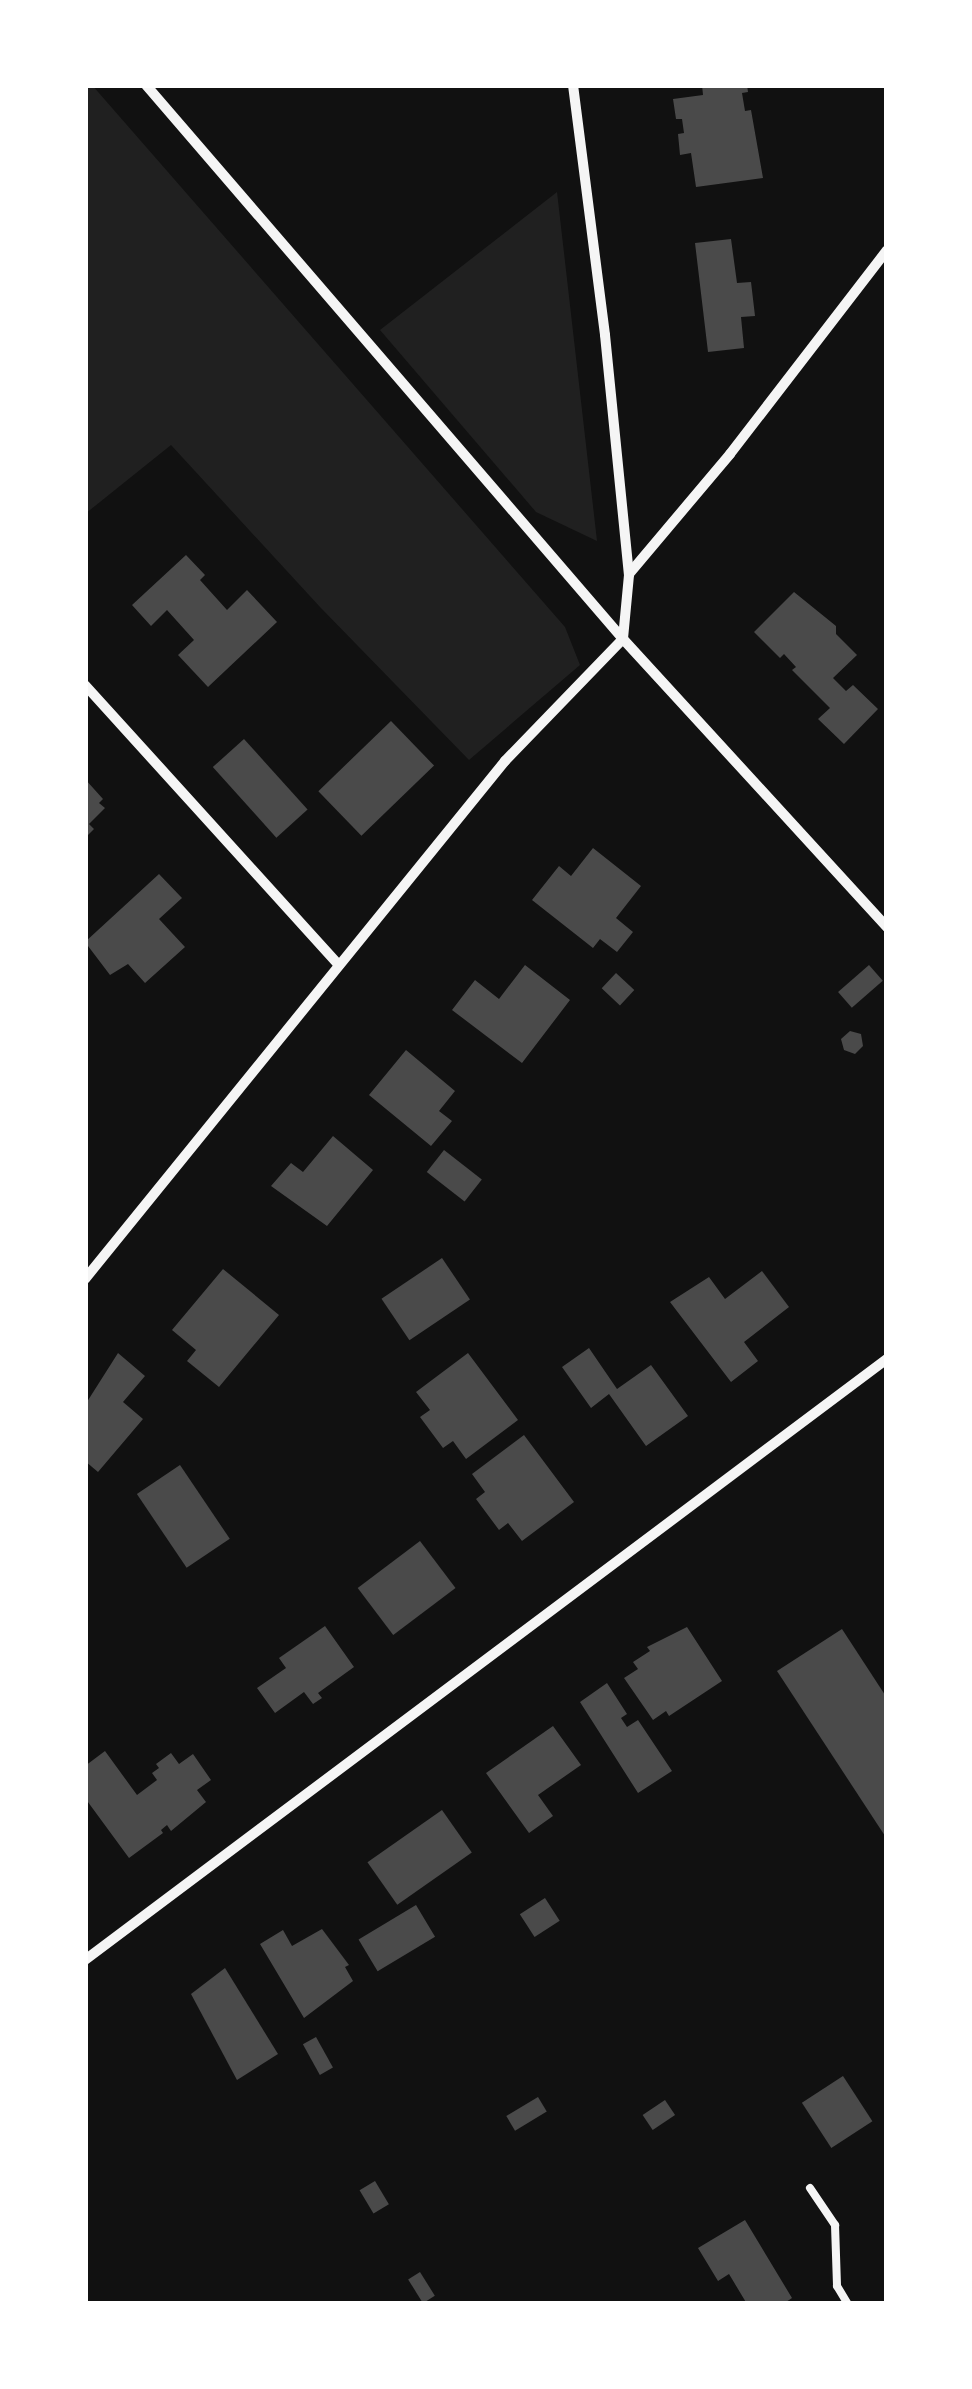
<!DOCTYPE html>
<html>
<head>
<meta charset="utf-8">
<style>
  body { margin:0 }
  #map { position:relative; width:972px; height:2389px; overflow:hidden; background:#111; font-family:Poppins,sans-serif }
  div>[style] { position:absolute }
  [style*='--x'] { left:calc(var(--x)*1px); top:calc(var(--y)*1px); width:calc(var(--w)*1px); rotate:calc(var(--a)*1deg) }
  .green>* { inset:0; background:#202020 }
  .building>* { inset:0; background:#4a4a4a; transform-origin:0 0 }
  .service>* { height:8px; margin:-4px; padding:0 4px; transform-origin:4px; border-radius:4px; background:#f5f5f5 }
  .minor>* { height:10px; margin:-5px; padding:0 5px; transform-origin:5px; border-radius:5px; background:#f5f5f5 }
  span { translate:-50% -50%; white-space:nowrap; text-align:center; line-height:1.15; -webkit-text-stroke:8px #fff; paint-order:stroke }
  .frame { position:absolute; inset:0; border:88px solid #fff; pointer-events:none }
</style>
</head>
<body>
<div id="map">
  <div class="green">
    <i style="clip-path:polygon(85px 85px,92px 85px,565px 627px,580px 665px,469px 760px,320px 607px,171px 445px,85px 514px)"></i>
    <i style="clip-path:polygon(557px 192px,597px 541px,536px 512px,380px 330px)"></i>
  </div>
  <div class="building">
    <i style="clip-path:polygon(702px 85px,747px 85px,748px 92px,742px 93px,745px 111px,751px 110px,763px 178px,696px 187px,691px 153px,680px 155px,678px 134px,684px 133px,682px 119px,676px 119px,673px 99px,703px 95px)"></i>
    <i style="clip-path:polygon(731px 239px,737px 283px,751px 282px,755px 316px,741px 317px,744px 348px,708px 352px,695px 243px)"></i>
    <i style="clip-path:polygon(186px 555px,205px 575px,200px 580px,227px 610px,247px 590px,277px 622px,208px 687px,178px 655px,194px 640px,167px 610px,151px 626px,132px 605px)"></i>
    <i style="clip-path:polygon(794px 592px,836px 626px,836px 634px,857px 655px,833px 678px,846px 691px,853px 685px,878px 709px,844px 744px,818px 719px,830px 708px,792px 670px,796px 667px,784px 654px,780px 658px,754px 632px)"></i>
    <i style="left:391px;top:721px;width:62px;height:101px;rotate:46deg"></i>
    <i style="left:244px;top:739px;width:95px;height:42px;rotate:48deg"></i>
    <i style="clip-path:polygon(85px 779px,103px 799px,99px 803px,105px 808px,89px 824px,94px 829px,85px 838px)"></i>
    <i style="clip-path:polygon(593px 848px,641px 886px,616px 918px,633px 932px,617px 952px,600px 939px,593px 948px,532px 900px,559px 866px,571px 876px)"></i>
    <i style="clip-path:polygon(159px 874px,182px 898px,159px 919px,185px 947px,145px 983px,128px 964px,110px 975px,85px 942px)"></i>
    <i style="clip-path:polygon(525px 965px,570px 1000px,522px 1063px,452px 1010px,475px 980px,499px 999px)"></i>
    <i style="left:869px;top:965px;width:21px;height:41px;rotate:49deg"></i>
    <i style="left:616px;top:973px;width:25px;height:21px;rotate:43deg"></i>
    <i style="clip-path:polygon(850px 1031px,861px 1034px,863px 1046px,855px 1054px,844px 1050px,841px 1039px)"></i>
    <i style="clip-path:polygon(406px 1050px,455px 1091px,439px 1111px,452px 1121px,431px 1146px,369px 1095px)"></i>
    <i style="clip-path:polygon(333px 1136px,373px 1170px,327px 1226px,271px 1186px,291px 1163px,303px 1172px)"></i>
    <i style="left:444px;top:1150px;width:48px;height:28px;rotate:38deg"></i>
    <i style="left:442px;top:1258px;width:50px;height:73px;rotate:56deg"></i>
    <i style="clip-path:polygon(223px 1269px,279px 1315px,219px 1387px,187px 1361px,196px 1350px,172px 1330px)"></i>
    <i style="clip-path:polygon(762px 1271px,789px 1307px,744px 1342px,758px 1361px,731px 1382px,670px 1302px,709px 1277px,725px 1299px)"></i>
    <i style="clip-path:polygon(589px 1348px,617px 1389px,651px 1365px,688px 1416px,646px 1446px,609px 1394px,591px 1408px,562px 1367px)"></i>
    <i style="clip-path:polygon(118px 1353px,145px 1376px,123px 1402px,143px 1419px,98px 1472px,85px 1461px,85px 1405px)"></i>
    <i style="clip-path:polygon(468px 1353px,518px 1420px,466px 1459px,453px 1441px,443px 1448px,420px 1417px,430px 1410px,416px 1392px)"></i>
    <i style="clip-path:polygon(524px 1435px,574px 1502px,522px 1541px,508px 1523px,499px 1530px,476px 1499px,485px 1492px,472px 1474px)"></i>
    <i style="left:180px;top:1465px;width:89px;height:52px;rotate:56deg"></i>
    <i style="left:420px;top:1541px;width:59px;height:78px;rotate:53deg"></i>
    <i style="clip-path:polygon(325px 1626px,354px 1667px,318px 1693px,322px 1698px,313px 1704px,304px 1692px,275px 1713px,257px 1688px,286px 1668px,279px 1658px)"></i>
    <i style="clip-path:polygon(687px 1627px,722px 1681px,669px 1716px,666px 1711px,653px 1720px,624px 1678px,638px 1669px,633px 1662px,650px 1651px,647px 1647px)"></i>
    <i style="clip-path:polygon(842px 1629px,887px 1698px,887px 1839px,777px 1671px)"></i>
    <i style="clip-path:polygon(607px 1683px,627px 1714px,621px 1718px,627px 1727px,638px 1720px,672px 1771px,638px 1793px,580px 1702px)"></i>
    <i style="clip-path:polygon(553px 1726px,581px 1765px,538px 1795px,553px 1816px,529px 1833px,486px 1773px)"></i>
    <i style="clip-path:polygon(105px 1751px,137px 1795px,157px 1780px,152px 1773px,159px 1768px,156px 1764px,171px 1753px,179px 1764px,193px 1754px,211px 1780px,197px 1790px,206px 1802px,171px 1831px,167px 1825px,161px 1830px,163px 1833px,129px 1858px,85px 1798px,85px 1766px)"></i>
    <i style="left:442px;top:1810px;width:52px;height:91px;rotate:55deg"></i>
    <i style="left:545px;top:1898px;width:27px;height:30px;rotate:57deg"></i>
    <i style="left:416px;top:1905px;width:37px;height:67px;rotate:59deg"></i>
    <i style="clip-path:polygon(322px 1929px,349px 1965px,345px 1967px,353px 1981px,304px 2018px,260px 1944px,283px 1930px,292px 1946px)"></i>
    <i style="clip-path:polygon(225px 1968px,278px 2054px,237px 2080px,191px 1994px)"></i>
    <i style="left:316px;top:2037px;width:35px;height:15px;rotate:61deg"></i>
    <i style="left:843px;top:2076px;width:54px;height:49px;rotate:57deg"></i>
    <i style="left:538px;top:2097px;width:17px;height:37px;rotate:59deg"></i>
    <i style="left:665px;top:2100px;width:18px;height:27px;rotate:56deg"></i>
    <i style="left:375px;top:2181px;width:27px;height:18px;rotate:59deg"></i>
    <i style="clip-path:polygon(745px 2220px,792px 2298px,783px 2304px,747px 2304px,729px 2274px,718px 2281px,698px 2248px)"></i>
    <i style="left:420px;top:2272px;width:28px;height:14px;rotate:58deg"></i>
  </div>
  <div class="service">
    <i style="--x:810;--y:2188;--w:45;--a:56"></i>
    <i style="--x:835;--y:2225;--w:61;--a:88.1"></i>
    <i style="--x:837;--y:2286;--w:21;--a:59"></i>
  </div>
  <div class="minor">
    <i style="--x:146;--y:85;--w:731;--a:49.27"></i>
    <i style="--x:623;--y:639;--w:391;--a:47.5"></i>
    <i style="--x:573;--y:85;--w:252;--a:82.7"></i>
    <i style="--x:605;--y:335;--w:241;--a:84.3"></i>
    <i style="--x:629;--y:575;--w:64;--a:95.4"></i>
    <i style="--x:629;--y:574;--w:157;--a:-49.9"></i>
    <i style="--x:730;--y:454;--w:257;--a:-52.4"></i>
    <i style="--x:85;--y:685;--w:378;--a:47.8"></i>
    <i style="--x:85;--y:1279;--w:667;--a:-50.96"></i>
    <i style="--x:505;--y:761;--w:170;--a:-46"></i>
    <i style="--x:85;--y:1960;--w:1002;--a:-36.85"></i>
  </div>
  <div class="frame"></div>
</div>
</body>
</html>
